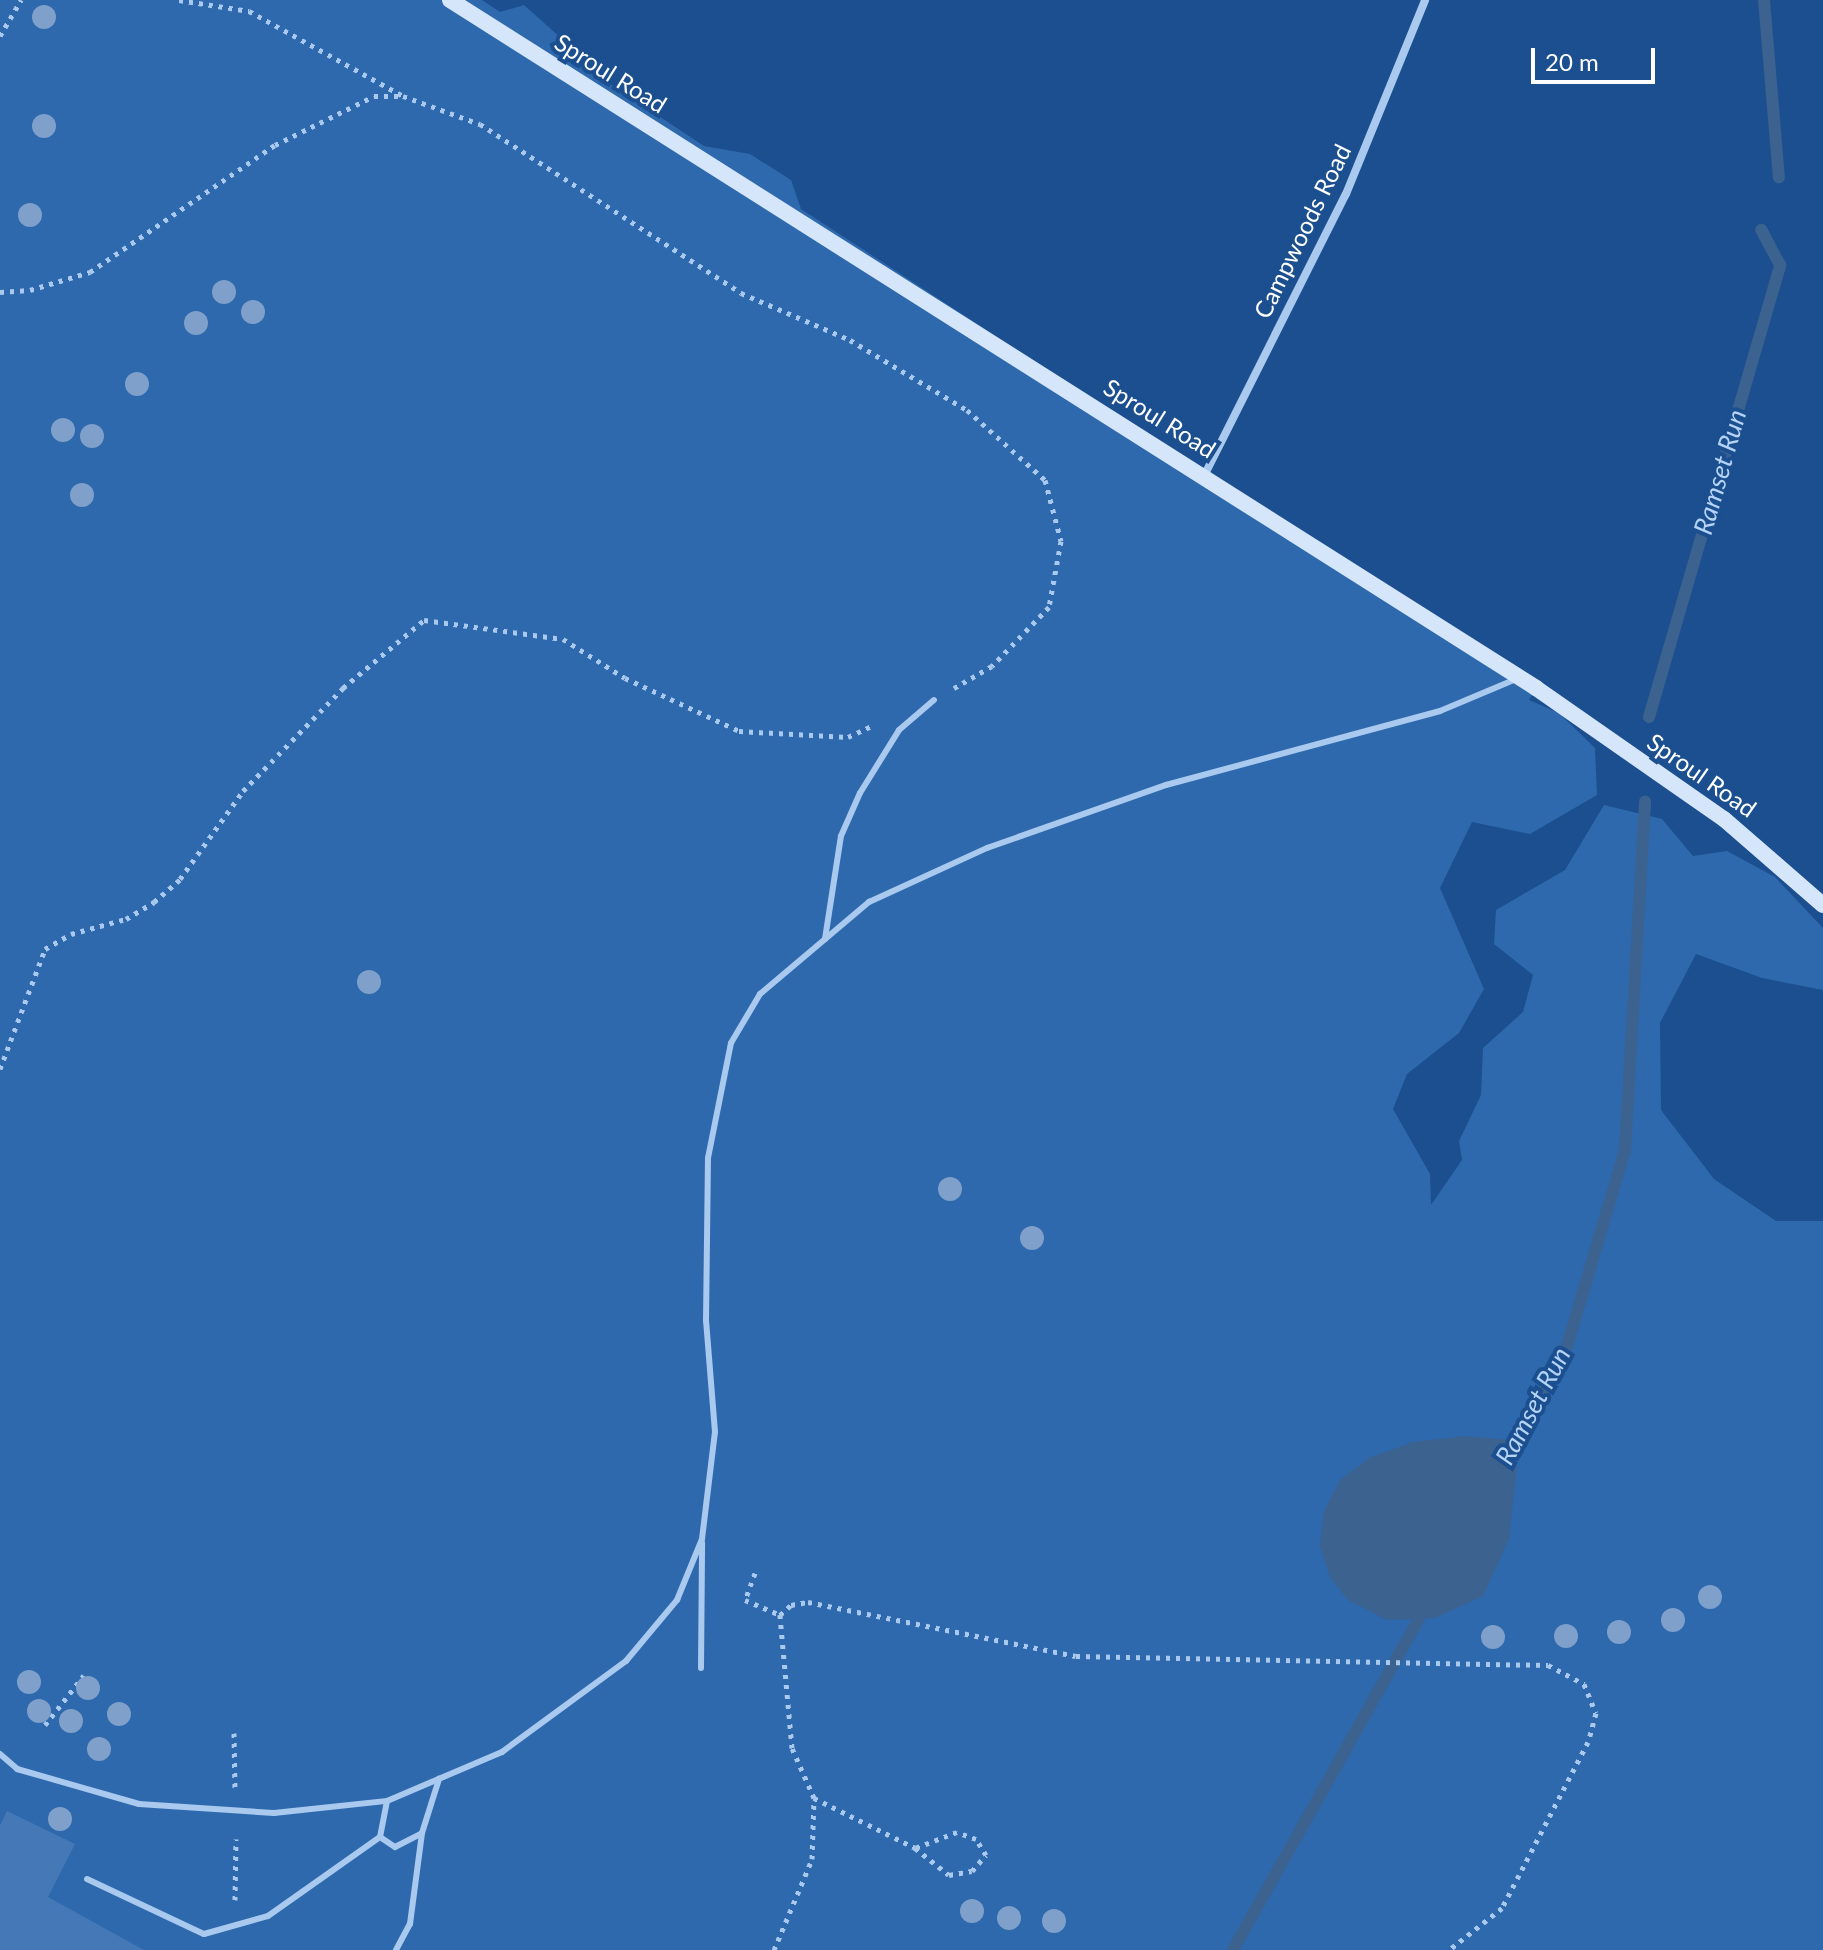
<!DOCTYPE html>
<html>
<head>
<meta charset="utf-8">
<style>
  body { margin:0 }
  #map { position:relative; width:1823px; height:1950px; overflow:hidden; background:#1b4f8f; font-family:Lato,sans-serif }
  div>[style] { position:absolute }
  [style*='--x'] { left:calc(var(--x)*1px); top:calc(var(--y)*1px); width:calc(var(--w)*1px); rotate:calc(var(--a)*1deg) }
  .green>* { inset:0; background:#2e69ad }
  .water>* { inset:0; background:#3c6290 }
  .stream>* { height:12px; margin:-6px; padding:0 6px; transform-origin:6px; border-radius:6px; background:#3c6290 }
  .building>* { inset:0; background:#4478b7 }
  .path>* { height:5px; margin-top:-2.5px; transform-origin:0; background:repeating-linear-gradient(90deg,#a9c9ee 0 4px,transparent 0 10px) }
  .lane>* { height:6px; margin:-3px; padding:0 3px; transform-origin:3px; border-radius:3px; background:#a9c9ee }
  .street>* { height:8px; margin:-4px; padding:0 4px; transform-origin:4px; border-radius:4px; background:#a9c9ee }
  .secondary>* { height:16px; margin:-8px; padding:0 8px; transform-origin:8px; border-radius:8px; background:#d6e6fa }
  .trees>* { width:24px; height:24px; margin:-12px; border-radius:50%; background:#7ea0ca }
  span { translate:-50% -50%; white-space:nowrap; text-align:center; line-height:1.15; -webkit-text-stroke:8px #1b4f8f; paint-order:stroke }
  .street-label { font-size:24px; color:#fff }
  .water-label { font-size:26px; color:#b5d3f5; font-style:italic }
  .scale { position:absolute; left:1531px; top:48px; width:124px; height:36px; box-sizing:border-box; border:4px solid #fff; border-top:0; padding-left:10px; font-size:24px; line-height:28px; white-space:nowrap; color:#fff; -webkit-text-stroke:6px #1b4f8f; paint-order:stroke }
</style>
</head>
<body>
<div id="map">
  <div class="green">
    <i style="clip-path:polygon(0 0,482px 0,500px 12px,524px 5px,561px 38px,559px 50px,704px 146px,750px 154px,791px 180px,801px 209px,1536px 688px,1529px 700px,1559px 713px,1595px 748px,1597px 795px,1530px 834px,1472px 822px,1440px 888px,1484px 989px,1459px 1033px,1407px 1074px,1393px 1109px,1430px 1174px,1431px 1205px,1462px 1160px,1459px 1141px,1481px 1095px,1483px 1048px,1523px 1012px,1533px 975px,1494px 944px,1496px 910px,1565px 870px,1604px 805px,1662px 819px,1693px 856px,1727px 851px,1775px 877px,1823px 928px,1823px 990px,1762px 978px,1696px 954px,1660px 1023px,1661px 1110px,1714px 1179px,1776px 1221px,1823px 1221px,1823px 1950px,0 1950px)"></i>
  </div>
  <div class="water">
    <i style="clip-path:polygon(1465px 1436px,1509px 1440px,1517px 1467px,1509px 1539px,1483px 1596px,1435px 1618px,1387px 1620px,1348px 1600px,1330px 1577px,1320px 1546px,1324px 1511px,1340px 1480px,1369px 1458px,1413px 1442px)"></i>
  </div>
  <div class="stream">
    <i style="--x:1764;--y:0;--w:178;--a:85.2"></i>
    <i style="--x:1649;--y:717;--w:471;--a:-73.8"></i>
    <i style="--x:1780;--y:265;--w:40;--a:-118"></i>
    <i style="--x:1504;--y:1462;--w:132;--a:-61.5"></i>
    <i style="--x:1567;--y:1346;--w:204;--a:-73.5"></i>
    <i style="--x:1625;--y:1150;--w:349;--a:-86.7"></i>
    <i style="--x:1233;--y:1950;--w:397;--a:-60.7"></i>
  </div>
  <div class="building">
    <i style="clip-path:polygon(7px 1811px,75px 1844px,48px 1897px,144px 1950px,0 1950px,0 1825px)"></i>
  </div>
  <div class="path">
    <i style="--x:179;--y:0;--w:71;--a:8.9"></i>
    <i style="--x:249;--y:11;--w:176;--a:28.9"></i>
    <i style="--x:403;--y:96;--w:82;--a:20"></i>
    <i style="--x:480;--y:124;--w:311;--a:32.9"></i>
    <i style="--x:741;--y:293;--w:119;--a:23.3"></i>
    <i style="--x:850;--y:340;--w:136;--a:30.9"></i>
    <i style="--x:967;--y:410;--w:105;--a:41.9"></i>
    <i style="--x:1045;--y:480;--w:63;--a:75.3"></i>
    <i style="--x:1061;--y:541;--w:67;--a:100.3"></i>
    <i style="--x:1049;--y:607;--w:82;--a:134"></i>
    <i style="--x:992;--y:666;--w:44;--a:149.9"></i>
    <i style="--x:0;--y:36;--w:42;--a:-59.7"></i>
    <i style="--x:0;--y:292;--w:30;--a:-4"></i>
    <i style="--x:30;--y:290;--w:63;--a:-16.7"></i>
    <i style="--x:90;--y:272;--w:224;--a:-34.5"></i>
    <i style="--x:275;--y:145;--w:110;--a:-26.3"></i>
    <i style="--x:374;--y:96;--w:28;--a:0"></i>
    <i style="--x:0;--y:1069;--w:128;--a:-69.4"></i>
    <i style="--x:45;--y:949;--w:30;--a:-30"></i>
    <i style="--x:71;--y:934;--w:57;--a:-15.3"></i>
    <i style="--x:126;--y:919;--w:33;--a:-31"></i>
    <i style="--x:154;--y:902;--w:35;--a:-41"></i>
    <i style="--x:180;--y:879;--w:108;--a:-54.4"></i>
    <i style="--x:243;--y:791;--w:144;--a:-45.8"></i>
    <i style="--x:343;--y:688;--w:106;--a:-40"></i>
    <i style="--x:424;--y:620;--w:140;--a:7.8"></i>
    <i style="--x:563;--y:639;--w:73;--a:32.2"></i>
    <i style="--x:625;--y:678;--w:126;--a:24.9"></i>
    <i style="--x:739;--y:731;--w:109;--a:3.2"></i>
    <i style="--x:848;--y:737;--w:26;--a:-25"></i>
    <i style="--x:755;--y:1573;--w:29;--a:110"></i>
    <i style="--x:745;--y:1600;--w:38;--a:23"></i>
    <i style="--x:45;--y:1725;--w:63;--a:-52"></i>
    <i style="--x:234;--y:1733;--w:55;--a:89"></i>
    <i style="--x:814;--y:1798;--w:55;--a:-113.7"></i>
    <i style="--x:792;--y:1748;--w:134;--a:-95.2"></i>
    <i style="--x:780;--y:1615;--w:15;--a:-42"></i>
    <i style="--x:791;--y:1605;--w:17;--a:-10"></i>
    <i style="--x:808;--y:1602;--w:273;--a:11.4"></i>
    <i style="--x:1076;--y:1656;--w:472;--a:1.1"></i>
    <i style="--x:1548;--y:1665;--w:41;--a:27.8"></i>
    <i style="--x:1584;--y:1684;--w:31;--a:68"></i>
    <i style="--x:1596;--y:1713;--w:30;--a:105"></i>
    <i style="--x:1588;--y:1742;--w:187;--a:117.4"></i>
    <i style="--x:1502;--y:1908;--w:68;--a:141.6"></i>
    <i style="--x:235;--y:1900;--w:61;--a:-89.1"></i>
    <i style="--x:774;--y:1950;--w:99;--a:-67.3"></i>
    <i style="--x:812;--y:1859;--w:61;--a:-88.1"></i>
    <i style="--x:814;--y:1798;--w:113;--a:26.3"></i>
    <i style="--x:915;--y:1848;--w:43;--a:38.5"></i>
    <i style="--x:949;--y:1875;--w:23;--a:-10"></i>
    <i style="--x:972;--y:1871;--w:21;--a:-49"></i>
    <i style="--x:986;--y:1855;--w:19;--a:-122"></i>
    <i style="--x:976;--y:1839;--w:20;--a:-160"></i>
    <i style="--x:957;--y:1832;--w:45;--a:159.1"></i>
  </div>
  <div class="lane">
    <i style="--x:825;--y:939;--w:104;--a:-81.2"></i>
    <i style="--x:841;--y:836;--w:47;--a:-66.2"></i>
    <i style="--x:860;--y:793;--w:74;--a:-58.2"></i>
    <i style="--x:899;--y:730;--w:46;--a:-40.6"></i>
    <i style="--x:701;--y:1668;--w:125;--a:-89.5"></i>
    <i style="--x:0;--y:1754;--w:23;--a:41"></i>
    <i style="--x:17;--y:1769;--w:127;--a:16"></i>
    <i style="--x:139;--y:1804;--w:135;--a:3.8"></i>
    <i style="--x:274;--y:1813;--w:114;--a:-6.1"></i>
    <i style="--x:387;--y:1801;--w:125;--a:-23.1"></i>
    <i style="--x:502;--y:1752;--w:154;--a:-36.3"></i>
    <i style="--x:626;--y:1661;--w:80;--a:-50.1"></i>
    <i style="--x:677;--y:1600;--w:66;--a:-67.7"></i>
    <i style="--x:702;--y:1539;--w:108;--a:-83.1"></i>
    <i style="--x:715;--y:1432;--w:111;--a:-94.6"></i>
    <i style="--x:706;--y:1321;--w:163;--a:-89.3"></i>
    <i style="--x:708;--y:1158;--w:117;--a:-78.7"></i>
    <i style="--x:731;--y:1043;--w:57;--a:-59.4"></i>
    <i style="--x:760;--y:994;--w:143;--a:-40.2"></i>
    <i style="--x:869;--y:902;--w:130;--a:-24.6"></i>
    <i style="--x:987;--y:848;--w:190;--a:-19.4"></i>
    <i style="--x:1166;--y:785;--w:284;--a:-15.1"></i>
    <i style="--x:1440;--y:711;--w:82;--a:-22.8"></i>
    <i style="--x:387;--y:1801;--w:37;--a:101"></i>
    <i style="--x:380;--y:1837;--w:18;--a:34"></i>
    <i style="--x:395;--y:1847;--w:30;--a:-27"></i>
    <i style="--x:87;--y:1879;--w:129;--a:25.2"></i>
    <i style="--x:204;--y:1934;--w:66;--a:-15.7"></i>
    <i style="--x:268;--y:1916;--w:137;--a:-35.2"></i>
    <i style="--x:396;--y:1950;--w:30;--a:-62"></i>
    <i style="--x:410;--y:1924;--w:92;--a:-82.5"></i>
    <i style="--x:422;--y:1833;--w:57;--a:-72.5"></i>
  </div>
  <div class="street">
    <i style="--x:1205;--y:474;--w:313;--a:-63.3"></i>
    <i style="--x:1346;--y:194;--w:209;--a:-67.8"></i>
  </div>
  <div class="secondary">
    <i style="--x:450;--y:0;--w:1286;--a:32.35"></i>
    <i style="--x:1536;--y:688;--w:229;--a:34.9"></i>
    <i style="--x:1724;--y:819;--w:131;--a:41"></i>
  </div>
  <div class="trees">
    <i style="left:44px;top:17px"></i>
    <i style="left:44px;top:126px"></i>
    <i style="left:30px;top:215px"></i>
    <i style="left:224px;top:292px"></i>
    <i style="left:253px;top:312px"></i>
    <i style="left:196px;top:323px"></i>
    <i style="left:137px;top:384px"></i>
    <i style="left:63px;top:430px"></i>
    <i style="left:92px;top:436px"></i>
    <i style="left:82px;top:495px"></i>
    <i style="left:369px;top:982px"></i>
    <i style="left:950px;top:1189px"></i>
    <i style="left:1032px;top:1238px"></i>
    <i style="left:1710px;top:1597px"></i>
    <i style="left:1673px;top:1620px"></i>
    <i style="left:1619px;top:1632px"></i>
    <i style="left:1566px;top:1636px"></i>
    <i style="left:1493px;top:1637px"></i>
    <i style="left:29px;top:1682px"></i>
    <i style="left:88px;top:1688px"></i>
    <i style="left:39px;top:1711px"></i>
    <i style="left:119px;top:1714px"></i>
    <i style="left:71px;top:1721px"></i>
    <i style="left:99px;top:1749px"></i>
    <i style="left:60px;top:1819px"></i>
    <i style="left:972px;top:1911px"></i>
    <i style="left:1009px;top:1918px"></i>
    <i style="left:1054px;top:1921px"></i>
  </div>
  <div class="street-label">
    <span style="left:611px;top:73px;rotate:32deg">Sproul Road</span>
    <span style="left:1302px;top:231px;rotate:-64deg">Campwoods Road</span>
    <span style="left:1160px;top:418px;rotate:32deg">Sproul Road</span>
    <span style="left:1702px;top:775px;rotate:35deg">Sproul Road</span>
  </div>
  <div class="water-label">
    <span style="left:1720px;top:472px;rotate:-74deg">Ramset Run</span>
    <span style="left:1533px;top:1406px;rotate:-62deg">Ramset Run</span>
  </div>
  <div class="scale">20 m</div>
</div>
</body>
</html>
